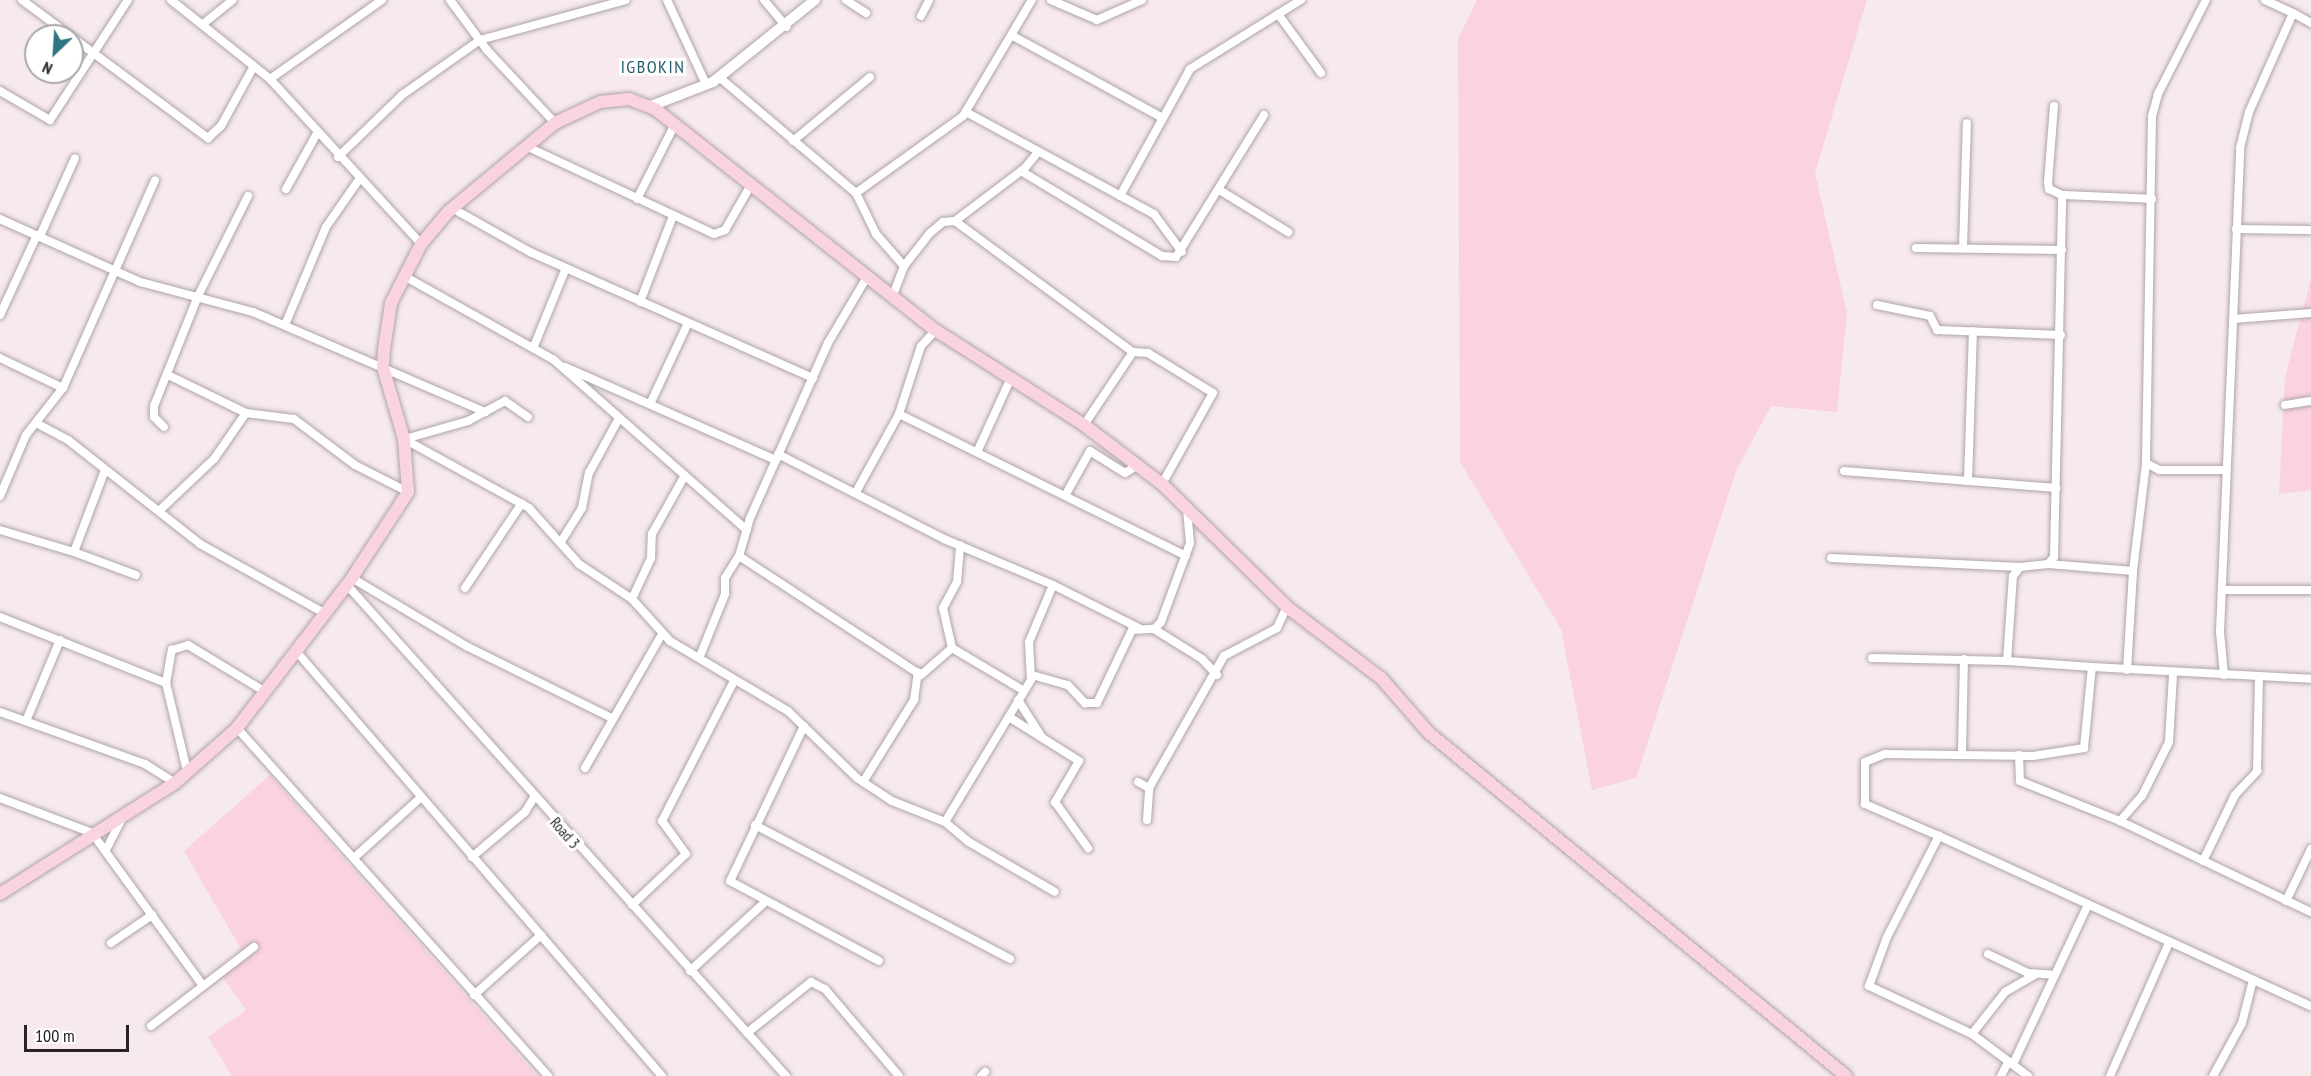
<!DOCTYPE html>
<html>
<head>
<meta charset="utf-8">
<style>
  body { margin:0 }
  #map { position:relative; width:2311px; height:1076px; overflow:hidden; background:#f7eaee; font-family:"PT Sans Narrow",sans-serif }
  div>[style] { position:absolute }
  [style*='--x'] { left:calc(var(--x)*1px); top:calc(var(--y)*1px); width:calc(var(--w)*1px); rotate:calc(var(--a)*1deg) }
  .green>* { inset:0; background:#fbd2df }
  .roads { filter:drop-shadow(0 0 2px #afa4a7) drop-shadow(0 0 2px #afa4a7) }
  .minor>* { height:8px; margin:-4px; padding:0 4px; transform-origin:4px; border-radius:4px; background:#fff }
  .tertiary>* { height:10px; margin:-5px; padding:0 5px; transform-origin:5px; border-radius:5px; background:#fff }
  .secondary>* { height:12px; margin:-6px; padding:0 6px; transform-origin:6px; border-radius:6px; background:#fad3e3 }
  span { translate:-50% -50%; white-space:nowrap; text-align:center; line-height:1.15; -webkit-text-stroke:6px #fff; paint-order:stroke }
  .street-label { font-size:15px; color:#282425 }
  .quarter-label { font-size:18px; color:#265f67; letter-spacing:1.5px }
  .north { position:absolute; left:24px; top:24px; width:60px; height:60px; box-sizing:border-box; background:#fff; border:2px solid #a9a7a8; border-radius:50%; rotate:205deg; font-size:16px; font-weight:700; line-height:24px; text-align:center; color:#282425 }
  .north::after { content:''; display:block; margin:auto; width:21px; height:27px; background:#2d757f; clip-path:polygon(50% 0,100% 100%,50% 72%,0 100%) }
  .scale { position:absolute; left:24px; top:1025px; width:105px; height:27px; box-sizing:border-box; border:3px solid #282425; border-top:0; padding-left:8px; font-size:18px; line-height:21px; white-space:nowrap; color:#282425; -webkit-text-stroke:4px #fff; paint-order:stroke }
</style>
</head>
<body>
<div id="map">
  <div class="green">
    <i style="clip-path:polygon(1477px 0,1867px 0,1815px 173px,1847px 313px,1837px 412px,1771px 406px,1736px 471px,1636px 778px,1592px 790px,1561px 629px,1460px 462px,1458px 39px)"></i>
    <i style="clip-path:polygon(2311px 279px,2311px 490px,2279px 494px,2285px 377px)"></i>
    <i style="clip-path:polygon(270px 775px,319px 831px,537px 1076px,232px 1076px,208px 1037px,246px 1010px,221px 975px,244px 954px,184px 851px)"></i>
  </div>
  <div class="roads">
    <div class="minor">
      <i style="--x:22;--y:0;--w:232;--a:36.6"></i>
      <i style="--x:208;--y:138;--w:18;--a:-43"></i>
      <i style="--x:221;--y:126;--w:68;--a:-61.2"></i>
      <i style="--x:171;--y:0;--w:127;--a:38.6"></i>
      <i style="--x:270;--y:79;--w:224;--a:47.5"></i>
      <i style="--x:450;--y:0;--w:62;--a:53.5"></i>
      <i style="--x:487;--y:50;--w:100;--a:47"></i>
      <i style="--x:667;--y:0;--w:93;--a:65.1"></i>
      <i style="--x:764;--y:0;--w:35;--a:50"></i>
      <i style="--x:846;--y:0;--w:24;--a:33"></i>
      <i style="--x:1051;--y:0;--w:50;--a:23.5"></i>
      <i style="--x:1097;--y:20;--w:49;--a:-24"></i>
      <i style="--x:2206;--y:0;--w:106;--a:117.1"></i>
      <i style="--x:2158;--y:94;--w:23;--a:105"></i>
      <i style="--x:2152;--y:116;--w:347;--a:91"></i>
      <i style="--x:2146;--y:463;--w:15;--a:28"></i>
      <i style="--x:2159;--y:470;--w:67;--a:0"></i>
      <i style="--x:2265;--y:0;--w:31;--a:25"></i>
      <i style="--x:1278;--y:14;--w:73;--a:53.9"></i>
      <i style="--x:921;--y:16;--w:18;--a:-63"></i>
      <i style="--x:203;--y:24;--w:38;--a:-39"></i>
      <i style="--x:1013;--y:36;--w:171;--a:28.7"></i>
      <i style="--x:719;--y:77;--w:180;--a:40.3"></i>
      <i style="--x:856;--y:193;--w:46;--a:64"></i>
      <i style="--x:876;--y:234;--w:43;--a:48.8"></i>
      <i style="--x:270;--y:79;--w:137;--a:-35.2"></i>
      <i style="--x:0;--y:91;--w:58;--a:30.1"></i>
      <i style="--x:50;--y:120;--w:143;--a:-57"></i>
      <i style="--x:2054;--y:106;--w:76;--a:94.5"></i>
      <i style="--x:2048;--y:182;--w:7;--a:82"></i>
      <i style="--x:2049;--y:189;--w:14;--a:25"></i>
      <i style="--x:966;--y:112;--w:214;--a:28.5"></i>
      <i style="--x:1154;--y:214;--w:47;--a:53.6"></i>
      <i style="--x:793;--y:141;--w:100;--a:-39.7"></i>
      <i style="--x:528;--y:147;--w:205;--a:25.1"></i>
      <i style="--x:714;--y:234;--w:12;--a:-20"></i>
      <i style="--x:725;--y:230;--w:54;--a:-60.1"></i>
      <i style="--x:338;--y:157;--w:89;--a:-44.1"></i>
      <i style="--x:402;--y:95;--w:95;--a:-35.2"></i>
      <i style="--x:480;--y:40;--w:151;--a:-15.3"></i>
      <i style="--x:1021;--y:171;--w:165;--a:31.1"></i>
      <i style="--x:1162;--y:256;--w:14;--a:4"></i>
      <i style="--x:1176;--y:257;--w:167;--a:-58.2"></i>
      <i style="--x:286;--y:189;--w:62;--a:-60.9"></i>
      <i style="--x:1221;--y:191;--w:79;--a:31.5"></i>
      <i style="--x:856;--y:193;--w:132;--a:-35.7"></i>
      <i style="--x:963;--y:116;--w:135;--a:-59.3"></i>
      <i style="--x:1120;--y:196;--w:145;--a:-61.1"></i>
      <i style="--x:1190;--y:69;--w:131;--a:-31.9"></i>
      <i style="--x:637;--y:199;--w:84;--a:-63.1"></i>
      <i style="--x:452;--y:208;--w:90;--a:29.4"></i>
      <i style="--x:530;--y:252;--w:310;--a:24"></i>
      <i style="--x:0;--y:219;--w:154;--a:24.2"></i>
      <i style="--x:140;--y:282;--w:117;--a:14.9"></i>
      <i style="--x:253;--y:312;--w:253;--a:23.3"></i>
      <i style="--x:955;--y:221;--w:88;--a:-37.1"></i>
      <i style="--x:1025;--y:168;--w:19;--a:-51"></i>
      <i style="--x:2236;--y:229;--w:73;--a:0.8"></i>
      <i style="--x:40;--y:236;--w:85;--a:-65.8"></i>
      <i style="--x:1916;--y:248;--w:146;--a:0.8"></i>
      <i style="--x:1963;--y:248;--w:125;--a:-88.2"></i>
      <i style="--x:404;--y:276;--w:172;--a:29.2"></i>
      <i style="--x:554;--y:360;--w:257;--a:41.4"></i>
      <i style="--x:867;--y:277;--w:77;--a:120.6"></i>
      <i style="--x:828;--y:343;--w:192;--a:114"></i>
      <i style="--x:750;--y:518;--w:40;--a:106"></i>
      <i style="--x:739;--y:556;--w:217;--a:33.2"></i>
      <i style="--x:921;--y:675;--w:41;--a:-41.1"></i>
      <i style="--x:952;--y:648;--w:80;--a:30.7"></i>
      <i style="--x:893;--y:295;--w:31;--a:-69"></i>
      <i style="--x:904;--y:266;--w:42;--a:-51.8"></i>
      <i style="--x:930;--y:233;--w:17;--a:-40"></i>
      <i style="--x:943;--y:222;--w:12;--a:-5"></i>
      <i style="--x:955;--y:221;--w:221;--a:36.4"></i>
      <i style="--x:1133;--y:352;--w:88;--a:123.9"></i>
      <i style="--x:640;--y:302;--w:92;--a:-69"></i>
      <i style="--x:1877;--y:305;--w:54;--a:11.7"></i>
      <i style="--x:1930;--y:316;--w:16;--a:63"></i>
      <i style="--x:1937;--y:330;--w:124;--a:2.3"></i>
      <i style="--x:0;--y:315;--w:88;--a:-65.2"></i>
      <i style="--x:2233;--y:319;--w:78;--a:-4.4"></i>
      <i style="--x:285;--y:325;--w:106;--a:-67.3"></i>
      <i style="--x:326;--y:227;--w:60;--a:-55.2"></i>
      <i style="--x:534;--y:346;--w:84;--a:-67.7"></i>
      <i style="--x:1133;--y:352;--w:15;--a:4"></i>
      <i style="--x:1148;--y:353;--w:76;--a:31.6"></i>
      <i style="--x:1213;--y:393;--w:104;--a:119.3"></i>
      <i style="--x:0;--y:358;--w:70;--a:25.5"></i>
      <i style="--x:565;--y:367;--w:231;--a:23.8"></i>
      <i style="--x:168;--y:375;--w:87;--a:26"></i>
      <i style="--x:246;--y:413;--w:48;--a:7.1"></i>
      <i style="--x:294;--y:419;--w:76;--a:37"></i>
      <i style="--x:355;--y:465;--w:59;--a:27"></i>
      <i style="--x:651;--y:402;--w:87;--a:-64.9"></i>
      <i style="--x:2285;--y:405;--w:26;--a:-9"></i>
      <i style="--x:899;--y:414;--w:320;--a:26.3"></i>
      <i style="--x:38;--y:424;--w:34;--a:28"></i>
      <i style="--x:68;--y:440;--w:168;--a:38.2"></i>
      <i style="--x:200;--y:544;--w:144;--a:29.1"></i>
      <i style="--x:164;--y:427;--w:14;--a:-135"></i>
      <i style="--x:154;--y:417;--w:11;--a:-90"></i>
      <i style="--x:154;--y:406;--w:118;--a:-68.2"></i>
      <i style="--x:198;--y:296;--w:112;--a:-63.4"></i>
      <i style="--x:404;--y:439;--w:143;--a:28.9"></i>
      <i style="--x:529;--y:508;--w:75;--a:48.2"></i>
      <i style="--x:579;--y:564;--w:64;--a:33.4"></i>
      <i style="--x:632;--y:599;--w:57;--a:47.9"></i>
      <i style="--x:670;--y:641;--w:137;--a:30.7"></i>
      <i style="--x:788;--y:711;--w:96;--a:44.2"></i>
      <i style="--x:857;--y:778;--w:42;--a:33.3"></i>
      <i style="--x:892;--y:801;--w:57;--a:21.6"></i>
      <i style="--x:945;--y:822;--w:31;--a:40"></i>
      <i style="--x:969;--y:842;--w:99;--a:30.2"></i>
      <i style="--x:405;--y:439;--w:66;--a:-15.9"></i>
      <i style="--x:468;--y:421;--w:42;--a:-28.4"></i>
      <i style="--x:505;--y:401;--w:28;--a:35"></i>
      <i style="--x:978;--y:450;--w:79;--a:-65.4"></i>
      <i style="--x:778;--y:454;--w:186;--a:27.1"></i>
      <i style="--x:944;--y:539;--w:118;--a:22.9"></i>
      <i style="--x:1053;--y:585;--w:62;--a:112.8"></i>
      <i style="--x:1029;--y:642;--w:38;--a:87"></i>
      <i style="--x:1031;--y:680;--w:166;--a:121.2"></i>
      <i style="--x:1844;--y:471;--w:213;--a:4.6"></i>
      <i style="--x:1968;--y:481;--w:150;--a:-88.1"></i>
      <i style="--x:856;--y:492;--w:89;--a:-61.1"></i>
      <i style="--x:899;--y:414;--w:71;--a:-72.1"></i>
      <i style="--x:921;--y:346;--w:22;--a:-47"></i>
      <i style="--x:1066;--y:494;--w:49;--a:-60.8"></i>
      <i style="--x:1090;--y:451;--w:41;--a:32.2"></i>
      <i style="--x:1125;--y:473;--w:13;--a:-32"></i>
      <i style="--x:0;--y:496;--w:66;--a:-66.9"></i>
      <i style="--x:26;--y:435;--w:60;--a:-51.8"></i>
      <i style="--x:63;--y:388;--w:227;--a:-66.1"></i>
      <i style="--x:160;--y:510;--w:74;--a:-43.4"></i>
      <i style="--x:214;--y:459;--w:56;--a:-55.2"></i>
      <i style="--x:0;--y:530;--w:77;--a:16.6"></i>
      <i style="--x:74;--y:552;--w:88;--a:-69.3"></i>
      <i style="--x:562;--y:540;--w:38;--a:-58"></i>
      <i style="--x:582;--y:508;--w:36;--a:-79"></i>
      <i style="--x:589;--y:473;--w:60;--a:-61.3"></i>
      <i style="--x:74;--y:552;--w:66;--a:20.4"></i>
      <i style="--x:1831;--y:558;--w:189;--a:2.7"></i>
      <i style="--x:2048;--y:564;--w:85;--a:4.7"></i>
      <i style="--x:2133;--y:571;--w:109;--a:-83.1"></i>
      <i style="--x:352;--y:578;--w:133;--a:30.8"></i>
      <i style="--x:466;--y:646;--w:163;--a:26.3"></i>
      <i style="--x:347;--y:585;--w:659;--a:48.2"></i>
      <i style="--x:1053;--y:585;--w:96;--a:26.6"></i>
      <i style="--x:465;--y:588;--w:102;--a:-56.2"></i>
      <i style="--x:2222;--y:590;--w:89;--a:0"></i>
      <i style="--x:632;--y:599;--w:45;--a:-65.1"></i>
      <i style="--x:651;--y:558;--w:24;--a:-88"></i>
      <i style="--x:652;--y:534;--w:65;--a:-60.7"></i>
      <i style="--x:0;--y:617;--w:179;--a:21.7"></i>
      <i style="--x:1154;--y:629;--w:57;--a:32"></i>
      <i style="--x:1202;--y:659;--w:22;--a:47"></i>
      <i style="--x:952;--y:648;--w:41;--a:-102.7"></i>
      <i style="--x:943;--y:608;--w:30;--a:-62"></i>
      <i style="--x:957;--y:582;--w:37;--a:-85"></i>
      <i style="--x:296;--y:651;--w:561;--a:49.27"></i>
      <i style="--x:700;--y:656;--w:67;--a:-68"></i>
      <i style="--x:725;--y:594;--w:16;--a:-90"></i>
      <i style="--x:725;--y:578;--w:26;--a:-58"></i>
      <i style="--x:1872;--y:658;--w:135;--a:1.3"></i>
      <i style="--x:2092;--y:667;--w:85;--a:-176"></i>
      <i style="--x:2007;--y:661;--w:85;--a:-86"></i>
      <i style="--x:2013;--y:576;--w:11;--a:-52"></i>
      <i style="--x:2020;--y:567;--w:28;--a:-6"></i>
      <i style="--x:2048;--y:564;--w:9;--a:-49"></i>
      <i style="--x:2054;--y:557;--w:362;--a:-88.7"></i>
      <i style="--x:2062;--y:195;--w:90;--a:2.5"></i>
      <i style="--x:2127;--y:670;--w:99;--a:-86.5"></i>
      <i style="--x:1032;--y:675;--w:37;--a:16"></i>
      <i style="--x:1068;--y:685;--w:25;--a:47"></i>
      <i style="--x:1085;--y:703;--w:12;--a:0"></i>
      <i style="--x:1097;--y:703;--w:81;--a:-64.4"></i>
      <i style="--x:1132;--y:630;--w:22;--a:-3"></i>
      <i style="--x:1154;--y:629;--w:10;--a:-45"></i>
      <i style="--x:1161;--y:622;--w:84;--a:-69.8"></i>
      <i style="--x:1190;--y:543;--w:34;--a:-95"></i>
      <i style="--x:2224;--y:675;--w:43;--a:-95.3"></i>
      <i style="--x:2220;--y:632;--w:484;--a:-87.6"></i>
      <i style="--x:2240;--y:148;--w:37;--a:-76"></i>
      <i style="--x:2249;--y:112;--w:108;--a:-66"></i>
      <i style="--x:2293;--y:13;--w:21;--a:29"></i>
      <i style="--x:1018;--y:700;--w:43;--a:57.4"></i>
      <i style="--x:0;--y:712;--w:154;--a:19.7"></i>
      <i style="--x:145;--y:764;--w:36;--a:32"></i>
      <i style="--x:1009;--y:717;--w:83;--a:32.2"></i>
      <i style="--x:1079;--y:761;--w:48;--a:120.3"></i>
      <i style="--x:1055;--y:802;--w:57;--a:54.3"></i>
      <i style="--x:26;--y:721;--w:88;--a:-67.2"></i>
      <i style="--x:804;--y:726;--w:172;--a:115.5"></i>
      <i style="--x:730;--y:881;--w:169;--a:28.2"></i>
      <i style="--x:237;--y:728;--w:467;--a:48.2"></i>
      <i style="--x:1962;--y:752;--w:93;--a:-88.8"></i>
      <i style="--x:2019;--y:755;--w:26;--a:88"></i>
      <i style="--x:2020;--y:781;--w:108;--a:21.8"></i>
      <i style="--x:2120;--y:821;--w:212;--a:25.5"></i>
      <i style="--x:585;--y:768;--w:155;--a:-60.1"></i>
      <i style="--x:187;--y:771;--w:90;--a:-103.4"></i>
      <i style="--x:166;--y:683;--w:34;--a:-80"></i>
      <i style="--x:172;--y:650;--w:17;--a:-17"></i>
      <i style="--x:188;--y:645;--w:89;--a:31.2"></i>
      <i style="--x:863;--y:782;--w:97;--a:-58.1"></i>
      <i style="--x:914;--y:700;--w:28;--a:-82"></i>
      <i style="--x:1138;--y:782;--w:13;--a:29"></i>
      <i style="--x:0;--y:798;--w:98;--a:20.8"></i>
      <i style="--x:92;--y:833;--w:189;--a:54"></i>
      <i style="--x:1147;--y:820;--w:32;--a:-86"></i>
      <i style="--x:1149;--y:788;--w:152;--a:-60.4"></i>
      <i style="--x:1224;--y:656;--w:60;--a:-27.8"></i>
      <i style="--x:1277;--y:628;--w:23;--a:-65"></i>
      <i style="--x:2120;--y:821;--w:33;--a:-49"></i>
      <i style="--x:2142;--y:796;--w:60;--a:-63.4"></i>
      <i style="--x:2169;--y:742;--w:68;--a:-86.6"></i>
      <i style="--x:755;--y:825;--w:288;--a:27.7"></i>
      <i style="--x:1939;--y:836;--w:409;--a:24.6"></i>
      <i style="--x:107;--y:848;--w:37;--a:-63"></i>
      <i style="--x:355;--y:857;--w:88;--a:-42.2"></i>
      <i style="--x:472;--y:857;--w:70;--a:-40.3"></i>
      <i style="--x:525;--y:812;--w:19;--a:-58"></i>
      <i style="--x:2203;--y:861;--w:73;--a:-64.1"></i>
      <i style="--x:2235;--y:795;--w:33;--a:-47"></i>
      <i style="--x:2257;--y:771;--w:93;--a:-88.8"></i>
      <i style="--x:2286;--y:901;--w:58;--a:-64.3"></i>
      <i style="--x:632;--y:905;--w:74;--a:-43.4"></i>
      <i style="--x:686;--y:854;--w:41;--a:-126"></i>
      <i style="--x:662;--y:821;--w:157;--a:-62.8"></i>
      <i style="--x:111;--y:943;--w:50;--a:-34.3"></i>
      <i style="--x:1988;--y:954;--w:44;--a:25.4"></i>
      <i style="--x:2028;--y:973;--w:26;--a:4"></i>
      <i style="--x:690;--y:971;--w:100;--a:-42.6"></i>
      <i style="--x:474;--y:995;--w:90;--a:-41.8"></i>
      <i style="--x:151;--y:1026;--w:130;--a:-37.5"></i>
      <i style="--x:747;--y:1033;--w:82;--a:-38.6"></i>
      <i style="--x:811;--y:982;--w:16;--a:27"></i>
      <i style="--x:825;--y:989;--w:114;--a:49.6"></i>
      <i style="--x:1972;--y:1034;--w:53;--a:-51.8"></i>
      <i style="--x:2005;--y:992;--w:34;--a:-30"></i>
      <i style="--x:981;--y:1076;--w:6;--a:-45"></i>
      <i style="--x:2001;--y:1076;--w:16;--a:-63"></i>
      <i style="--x:2008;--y:1062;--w:6;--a:0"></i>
      <i style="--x:2014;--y:1062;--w:174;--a:-64.8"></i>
      <i style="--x:2028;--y:1076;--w:70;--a:-143.1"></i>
      <i style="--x:1972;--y:1034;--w:114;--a:-155"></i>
      <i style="--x:1869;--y:986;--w:52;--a:-69.8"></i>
      <i style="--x:1887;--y:937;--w:114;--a:-62.8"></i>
      <i style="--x:1939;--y:836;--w:81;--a:-156.6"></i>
      <i style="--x:1865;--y:804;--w:42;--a:-90"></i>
      <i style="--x:1865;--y:762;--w:22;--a:-22"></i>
      <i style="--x:1885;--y:754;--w:148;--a:0.8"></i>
      <i style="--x:2033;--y:756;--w:52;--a:-8.9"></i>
      <i style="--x:2084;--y:748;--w:81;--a:-84.4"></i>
      <i style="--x:2092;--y:667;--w:219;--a:3.1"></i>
      <i style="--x:2110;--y:1076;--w:145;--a:-66.1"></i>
      <i style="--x:2213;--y:1076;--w:60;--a:-61.3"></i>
      <i style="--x:2242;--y:1023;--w:44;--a:-75.7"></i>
    </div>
    <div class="tertiary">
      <i style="--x:651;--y:106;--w:66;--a:-21.2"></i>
      <i style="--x:713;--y:82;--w:131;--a:-38.8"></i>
    </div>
    <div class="secondary">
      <i style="--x:0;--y:894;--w:207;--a:-32.4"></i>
      <i style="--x:175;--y:783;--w:83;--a:-41.6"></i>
      <i style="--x:237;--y:728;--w:189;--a:-52.5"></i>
      <i style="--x:352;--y:578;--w:103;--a:-56.9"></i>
      <i style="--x:408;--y:492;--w:53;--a:-94.3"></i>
      <i style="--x:404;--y:439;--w:75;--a:-106.3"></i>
      <i style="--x:383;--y:367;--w:18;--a:-87"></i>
      <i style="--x:384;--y:349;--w:47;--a:-81.3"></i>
      <i style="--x:391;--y:303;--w:66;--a:-63"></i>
      <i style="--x:421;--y:244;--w:43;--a:-49.7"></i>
      <i style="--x:449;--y:211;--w:138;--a:-39.7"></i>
      <i style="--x:555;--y:123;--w:50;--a:-25"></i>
      <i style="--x:600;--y:102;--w:29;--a:-6"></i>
      <i style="--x:629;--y:99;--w:28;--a:21"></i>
      <i style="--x:655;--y:109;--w:353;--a:38.3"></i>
      <i style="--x:932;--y:328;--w:180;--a:32.5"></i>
      <i style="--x:1084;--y:425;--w:98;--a:37.1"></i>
      <i style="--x:1162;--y:484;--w:175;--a:44.5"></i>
      <i style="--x:1287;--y:607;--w:118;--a:37.1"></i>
      <i style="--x:1381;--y:678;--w:73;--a:48.9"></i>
      <i style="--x:1429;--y:733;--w:540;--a:39.44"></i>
    </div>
  </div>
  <div class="street-label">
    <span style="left:565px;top:833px;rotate:49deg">Road 3</span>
  </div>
  <div class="quarter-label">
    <span style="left:653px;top:67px">IGBOKIN</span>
  </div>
  <div class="north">N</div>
  <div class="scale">100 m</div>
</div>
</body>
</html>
